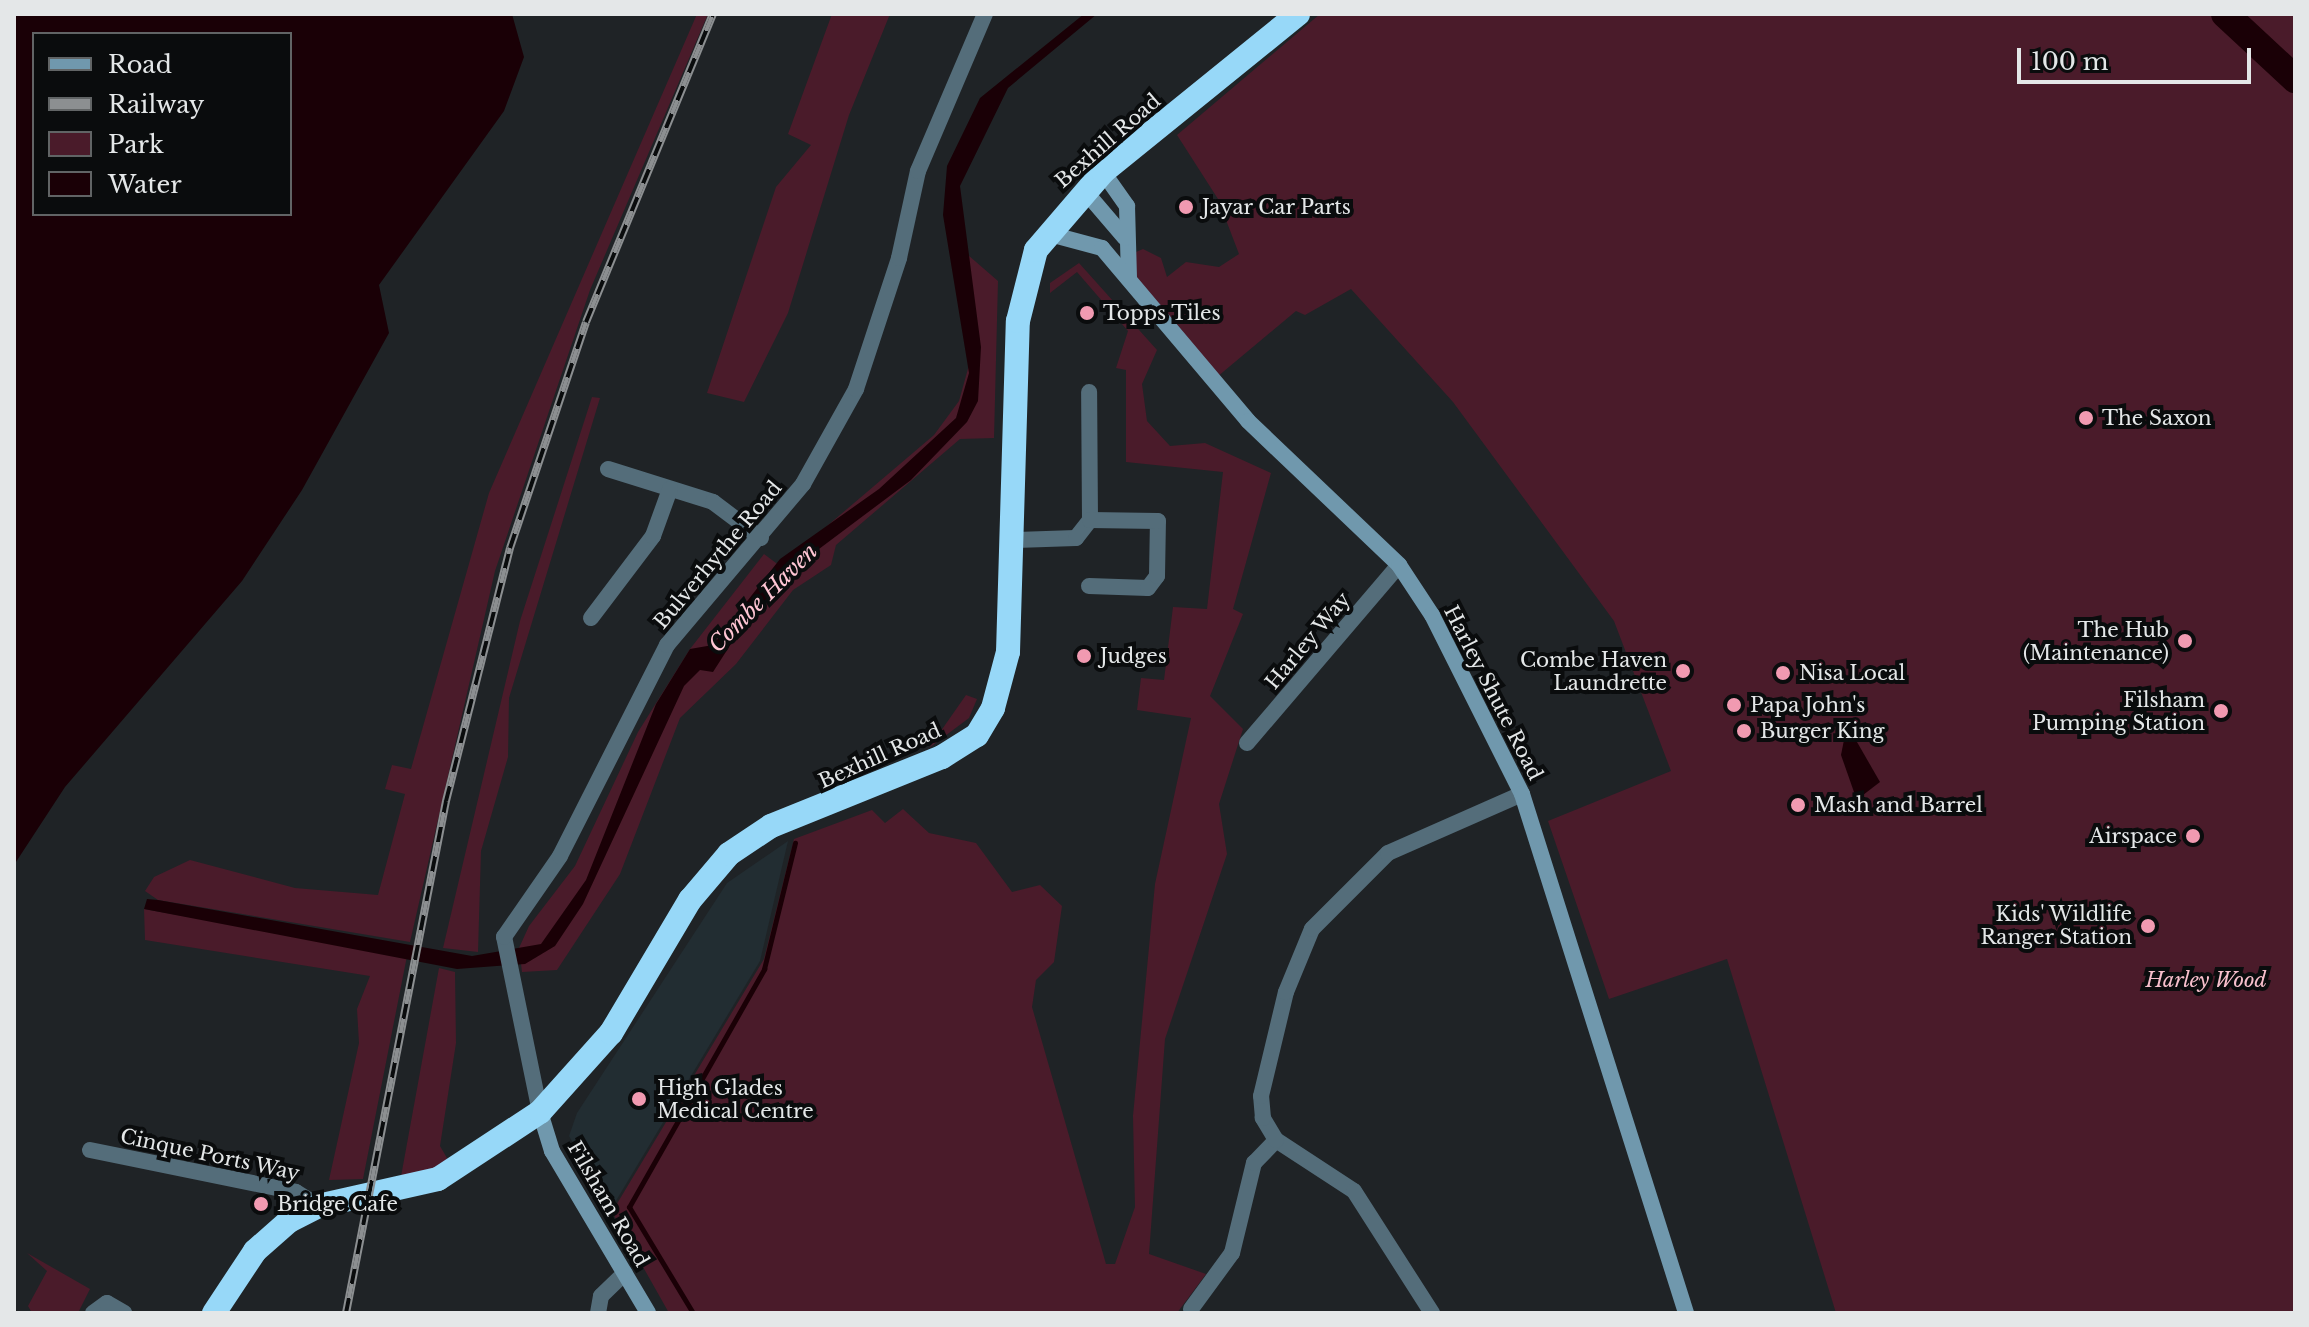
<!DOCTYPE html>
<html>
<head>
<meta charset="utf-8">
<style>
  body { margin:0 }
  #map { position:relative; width:2309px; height:1327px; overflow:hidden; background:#1f2326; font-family:"Libre Baskerville",serif }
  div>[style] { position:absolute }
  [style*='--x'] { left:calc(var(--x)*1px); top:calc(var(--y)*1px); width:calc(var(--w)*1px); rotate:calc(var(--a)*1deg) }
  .built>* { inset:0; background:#222d32 }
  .green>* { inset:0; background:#4a1b2a }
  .water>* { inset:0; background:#1a0006 }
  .stream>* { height:5px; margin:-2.5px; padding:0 2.5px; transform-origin:2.5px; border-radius:2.5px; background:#1a0006 }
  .river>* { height:28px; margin:-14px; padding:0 14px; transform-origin:14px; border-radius:14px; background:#1a0006 }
  .street>* { height:16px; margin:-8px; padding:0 8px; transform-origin:8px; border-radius:8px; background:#546d7a }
  .secondary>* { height:16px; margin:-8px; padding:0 8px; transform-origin:8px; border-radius:8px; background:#7098ad }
  .highway>* { height:24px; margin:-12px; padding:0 12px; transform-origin:12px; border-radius:12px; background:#97d8f8 }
  .rail>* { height:8px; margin-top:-4px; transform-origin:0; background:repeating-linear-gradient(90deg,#0a0c0d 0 15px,#8c8f91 0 30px); box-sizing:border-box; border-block:2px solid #8c8f91 }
  .dots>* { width:22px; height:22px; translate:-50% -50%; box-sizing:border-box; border:4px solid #0a0c0d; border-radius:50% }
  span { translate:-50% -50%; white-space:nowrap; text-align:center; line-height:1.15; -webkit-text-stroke:8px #0a0c0d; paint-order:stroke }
  .street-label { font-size:20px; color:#e4e7e8 }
  .poi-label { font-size:20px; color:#e4e7e8 }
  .left { translate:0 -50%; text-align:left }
  .right { translate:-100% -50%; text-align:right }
  .park-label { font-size:20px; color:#f7bfcc; font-style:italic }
  .water-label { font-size:22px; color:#ffc6d4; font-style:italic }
  .frame { position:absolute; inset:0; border:16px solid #e4e7e8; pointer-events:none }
  .legend { position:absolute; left:32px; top:32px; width:260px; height:184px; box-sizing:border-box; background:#0a0c0d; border:2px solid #616465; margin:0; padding:10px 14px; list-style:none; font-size:24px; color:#e4e7e8 }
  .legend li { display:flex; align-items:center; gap:16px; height:40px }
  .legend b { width:40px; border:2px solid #616465 }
  .scale { position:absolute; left:2017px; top:48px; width:234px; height:36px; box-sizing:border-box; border:4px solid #e4e7e8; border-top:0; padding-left:10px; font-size:24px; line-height:28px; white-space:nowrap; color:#e4e7e8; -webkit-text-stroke:6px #0a0c0d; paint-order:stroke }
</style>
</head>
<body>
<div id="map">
  <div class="built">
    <i style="clip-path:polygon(788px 841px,760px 961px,611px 1209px,569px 1136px,577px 1113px,727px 883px)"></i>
  </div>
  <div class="green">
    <i style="clip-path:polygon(697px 14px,708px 14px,590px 290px,495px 571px,410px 942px,158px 900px,145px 891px,154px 877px,190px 860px,295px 888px,378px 895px,405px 794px,385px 789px,392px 765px,411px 769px,489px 493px)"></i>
    <i style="clip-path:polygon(832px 14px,890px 14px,849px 115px,788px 313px,744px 402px,707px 393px,776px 187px,811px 145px,788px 134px)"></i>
    <i style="clip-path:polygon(1320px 14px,2295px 14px,2295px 1313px,1836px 1313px,1727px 959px,1609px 999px,1548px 821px,1671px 771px,1614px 621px,1453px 402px,1351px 289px,1305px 315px,1296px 311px,1217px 377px,1134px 282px,1136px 252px,1143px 249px,1161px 258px,1167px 277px,1186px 262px,1219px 267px,1239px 254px,1218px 199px,1177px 135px)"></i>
    <i style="clip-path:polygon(953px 242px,998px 281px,994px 438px,960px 439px,836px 545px,831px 565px,793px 590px,736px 664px,680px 718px,620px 874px,557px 970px,522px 972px,519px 948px,529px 926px,575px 866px,638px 732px,690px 649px,764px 554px,780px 566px,934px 435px,959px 401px,969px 365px)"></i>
    <i style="clip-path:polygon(1079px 263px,1157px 350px,1142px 384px,1147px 421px,1170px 446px,1205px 443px,1271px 473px,1233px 609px,1243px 614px,1210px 696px,1243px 729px,1219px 804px,1227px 854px,1165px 1039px,1149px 1254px,1206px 1274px,1177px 1313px,669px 1313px,612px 1212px,764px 959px,794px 839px,872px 810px,885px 823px,903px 809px,929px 833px,976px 843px,1012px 892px,1040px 885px,1062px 906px,1054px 962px,1036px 980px,1032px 1007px,1106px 1264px,1115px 1264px,1135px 1207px,1133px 1116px,1155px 884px,1191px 718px,1137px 710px,1141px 678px,1164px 680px,1173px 607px,1207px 609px,1223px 472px,1126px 462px,1126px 370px,1116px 368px,1128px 331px,1077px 272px,1050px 293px,1050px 283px)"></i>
    <i style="clip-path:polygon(592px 397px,600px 398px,509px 698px,508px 757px,481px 851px,478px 952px,443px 948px,520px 621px)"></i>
    <i style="clip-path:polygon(966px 695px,977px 699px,969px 718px,929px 748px)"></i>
    <i style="clip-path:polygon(144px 909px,407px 956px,363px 1179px,329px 1180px,359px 1043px,357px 1009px,370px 976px,145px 940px)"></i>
    <i style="clip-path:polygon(439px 968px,455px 972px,456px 1043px,440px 1146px,451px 1165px,400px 1182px)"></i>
    <i style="clip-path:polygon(27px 1253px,90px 1289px,78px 1313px,32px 1313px,28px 1306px,47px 1271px)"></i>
  </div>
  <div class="water">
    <i style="clip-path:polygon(evenodd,14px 14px,512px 14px,524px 57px,504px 111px,379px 285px,389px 333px,302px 490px,242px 581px,65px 787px,14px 865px,14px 14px,34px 34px,290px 34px,290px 214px,34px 214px,34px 34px)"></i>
    <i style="clip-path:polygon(1084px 14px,1097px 14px,1008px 88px,960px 186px,981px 347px,978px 401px,967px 422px,911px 480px,803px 561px,745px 622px,713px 672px,700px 670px,684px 686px,583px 904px,555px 946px,525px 964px,457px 969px,144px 909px,147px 899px,158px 900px,472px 956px,541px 944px,586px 880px,656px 704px,690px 649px,713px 645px,780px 559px,879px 489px,956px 418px,969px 373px,943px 215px,947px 166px,980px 98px)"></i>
    <i style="clip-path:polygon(1844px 740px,1857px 742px,1880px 782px,1863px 795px,1854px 792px,1841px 755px)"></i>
  </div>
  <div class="stream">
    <i style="--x:693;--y:1313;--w:124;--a:-121.1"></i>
    <i style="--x:629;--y:1207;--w:274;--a:-60.4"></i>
    <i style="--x:764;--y:969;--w:130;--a:-76.2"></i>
  </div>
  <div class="river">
    <i style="--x:2225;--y:14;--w:96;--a:42.9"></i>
  </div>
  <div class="street">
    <i style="--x:608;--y:469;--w:110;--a:17.4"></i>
    <i style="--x:713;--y:502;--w:60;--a:36.9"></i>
    <i style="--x:1015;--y:540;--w:61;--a:-1.9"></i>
    <i style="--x:1076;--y:538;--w:23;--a:-52"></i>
    <i style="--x:1090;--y:520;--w:128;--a:-90.4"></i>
    <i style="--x:1089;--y:586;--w:59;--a:1.9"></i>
    <i style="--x:1148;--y:588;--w:15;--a:-53"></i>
    <i style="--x:1157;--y:576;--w:55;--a:-89"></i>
    <i style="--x:1158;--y:521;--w:68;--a:-179.2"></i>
    <i style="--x:591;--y:618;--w:103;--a:-52.9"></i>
    <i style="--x:653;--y:536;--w:50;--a:-70.1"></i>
    <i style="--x:1247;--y:743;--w:234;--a:-49.5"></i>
    <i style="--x:540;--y:1112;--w:179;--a:-101.6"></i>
    <i style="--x:504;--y:937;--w:98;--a:-55.3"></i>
    <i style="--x:560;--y:856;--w:237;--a:-63.1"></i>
    <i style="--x:667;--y:645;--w:211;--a:-49.8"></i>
    <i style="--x:803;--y:484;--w:109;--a:-60.8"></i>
    <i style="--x:856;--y:389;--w:138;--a:-71.8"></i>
    <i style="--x:899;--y:258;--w:89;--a:-77.7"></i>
    <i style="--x:918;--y:171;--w:171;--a:-66.9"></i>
    <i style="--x:1276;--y:1140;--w:93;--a:33.2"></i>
    <i style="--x:1354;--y:1191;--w:145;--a:57.4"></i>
    <i style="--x:90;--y:1150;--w:210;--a:11.5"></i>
    <i style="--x:296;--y:1192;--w:26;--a:32"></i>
    <i style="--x:1191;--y:1309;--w:69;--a:-53.8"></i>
    <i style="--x:1232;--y:1253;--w:93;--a:-76.3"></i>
    <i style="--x:1254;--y:1163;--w:32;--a:-46"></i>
    <i style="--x:1276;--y:1140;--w:26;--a:-121"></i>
    <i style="--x:1263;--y:1118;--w:22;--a:-95"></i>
    <i style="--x:1261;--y:1096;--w:107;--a:-76.5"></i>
    <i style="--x:1286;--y:992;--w:68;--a:-67.6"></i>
    <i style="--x:1312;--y:929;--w:107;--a:-45"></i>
    <i style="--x:1388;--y:853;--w:146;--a:-23.8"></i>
    <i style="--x:93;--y:1313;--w:17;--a:-36"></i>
    <i style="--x:107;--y:1303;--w:20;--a:30"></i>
    <i style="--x:598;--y:1313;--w:17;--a:-80"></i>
    <i style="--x:601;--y:1296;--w:33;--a:-44"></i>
  </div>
  <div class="secondary">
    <i style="--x:1103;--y:172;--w:42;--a:54.8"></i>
    <i style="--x:1127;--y:206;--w:71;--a:88.4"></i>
    <i style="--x:1084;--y:190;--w:63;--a:49.5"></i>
    <i style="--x:1046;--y:233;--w:58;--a:15"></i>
    <i style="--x:1102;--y:248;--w:226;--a:49.8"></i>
    <i style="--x:1248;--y:421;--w:209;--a:43.6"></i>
    <i style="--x:1399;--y:565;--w:60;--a:56.6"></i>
    <i style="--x:1432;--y:615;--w:200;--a:63.3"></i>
    <i style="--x:1522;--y:794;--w:544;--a:72.46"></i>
    <i style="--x:540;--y:1112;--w:41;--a:72.9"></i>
    <i style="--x:552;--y:1151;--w:188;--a:59.3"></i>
  </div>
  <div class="highway">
    <i style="--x:214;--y:1313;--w:74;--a:-56.5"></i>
    <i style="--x:255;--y:1251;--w:45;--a:-41.4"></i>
    <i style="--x:289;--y:1221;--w:33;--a:-27"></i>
    <i style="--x:318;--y:1206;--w:123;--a:-12.7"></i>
    <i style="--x:438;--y:1179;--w:122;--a:-33.3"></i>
    <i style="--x:540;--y:1112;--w:106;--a:-48.1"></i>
    <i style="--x:611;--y:1033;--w:155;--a:-59.3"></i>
    <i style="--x:690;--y:900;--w:60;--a:-49.7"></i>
    <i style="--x:729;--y:854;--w:50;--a:-33.7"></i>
    <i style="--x:771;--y:826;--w:184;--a:-22"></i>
    <i style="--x:942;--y:757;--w:41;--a:-32.2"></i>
    <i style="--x:977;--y:735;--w:31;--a:-59"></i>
    <i style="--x:993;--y:708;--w:58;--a:-75"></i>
    <i style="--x:1008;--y:652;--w:331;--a:-88.3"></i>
    <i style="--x:1018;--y:321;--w:73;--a:-75.8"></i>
    <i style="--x:1036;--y:250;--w:103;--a:-49.3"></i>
    <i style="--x:1103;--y:172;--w:251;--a:-39"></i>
  </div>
  <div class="rail">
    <i style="--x:346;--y:1313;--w:522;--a:-78.95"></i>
    <i style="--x:446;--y:801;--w:261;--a:-75.8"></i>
    <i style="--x:510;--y:548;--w:238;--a:-71.4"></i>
    <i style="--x:586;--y:322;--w:333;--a:-67.6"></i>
  </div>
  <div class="dots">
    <i style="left:1186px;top:207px;background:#f19ab1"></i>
    <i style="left:1087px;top:313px;background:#f19ab1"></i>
    <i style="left:2086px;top:418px;background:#f19ab1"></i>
    <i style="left:2185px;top:641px;background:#f19ab1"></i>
    <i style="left:1084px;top:656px;background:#f19ab1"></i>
    <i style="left:1683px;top:671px;background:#f19ab1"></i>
    <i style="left:1783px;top:673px;background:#f19ab1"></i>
    <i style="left:1734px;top:705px;background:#f19ab1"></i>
    <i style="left:2221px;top:711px;background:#f19ab1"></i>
    <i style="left:1744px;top:731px;background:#f19ab1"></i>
    <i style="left:1798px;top:805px;background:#f19ab1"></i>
    <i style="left:2193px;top:836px;background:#f19ab1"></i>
    <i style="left:2148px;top:926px;background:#f19ab1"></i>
    <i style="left:639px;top:1099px;background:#f19ab1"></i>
    <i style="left:261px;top:1204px;background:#f19ab1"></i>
  </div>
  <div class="street-label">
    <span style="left:1108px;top:141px;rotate:-41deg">Bexhill Road</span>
    <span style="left:718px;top:555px;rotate:-50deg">Bulverhythe Road</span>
    <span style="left:1308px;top:641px;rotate:-50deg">Harley Way</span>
    <span style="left:1493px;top:693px;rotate:63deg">Harley Shute Road</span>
    <span style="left:880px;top:756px;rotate:-24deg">Bexhill Road</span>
    <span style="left:210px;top:1155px;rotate:12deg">Cinque Ports Way</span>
    <span style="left:608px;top:1204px;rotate:60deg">Filsham Road</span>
  </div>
  <div class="poi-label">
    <span class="left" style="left:1202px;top:207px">Jayar Car Parts</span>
    <span class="left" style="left:1103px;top:313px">Topps Tiles</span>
    <span class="left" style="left:2102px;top:418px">The Saxon</span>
    <span class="right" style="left:2169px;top:642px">The Hub<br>(Maintenance)</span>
    <span class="left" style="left:1100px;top:656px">Judges</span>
    <span class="right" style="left:1667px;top:672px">Combe Haven<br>Laundrette</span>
    <span class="left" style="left:1799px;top:673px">Nisa Local</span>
    <span class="right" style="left:2205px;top:712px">Filsham<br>Pumping Station</span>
    <span class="left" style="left:1750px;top:705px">Papa John's</span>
    <span class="left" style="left:1760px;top:731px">Burger King</span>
    <span class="left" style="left:1814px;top:805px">Mash and Barrel</span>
    <span class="right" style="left:2177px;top:836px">Airspace</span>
    <span class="right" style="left:2132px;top:926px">Kids' Wildlife<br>Ranger Station</span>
    <span class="left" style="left:657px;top:1100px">High Glades<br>Medical Centre</span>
    <span class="left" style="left:277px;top:1204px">Bridge Cafe</span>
  </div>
  <div class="park-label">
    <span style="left:2206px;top:980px">Harley Wood</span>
  </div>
  <div class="water-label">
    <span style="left:763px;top:598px;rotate:-45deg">Combe Haven</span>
  </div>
  <div class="frame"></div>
  <ul class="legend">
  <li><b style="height:10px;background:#7098ad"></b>Road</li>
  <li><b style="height:10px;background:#8c8f91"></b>Railway</li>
  <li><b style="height:22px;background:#4a1b2a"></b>Park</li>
  <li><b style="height:22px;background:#1a0006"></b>Water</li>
  </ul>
  <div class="scale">100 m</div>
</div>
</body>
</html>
